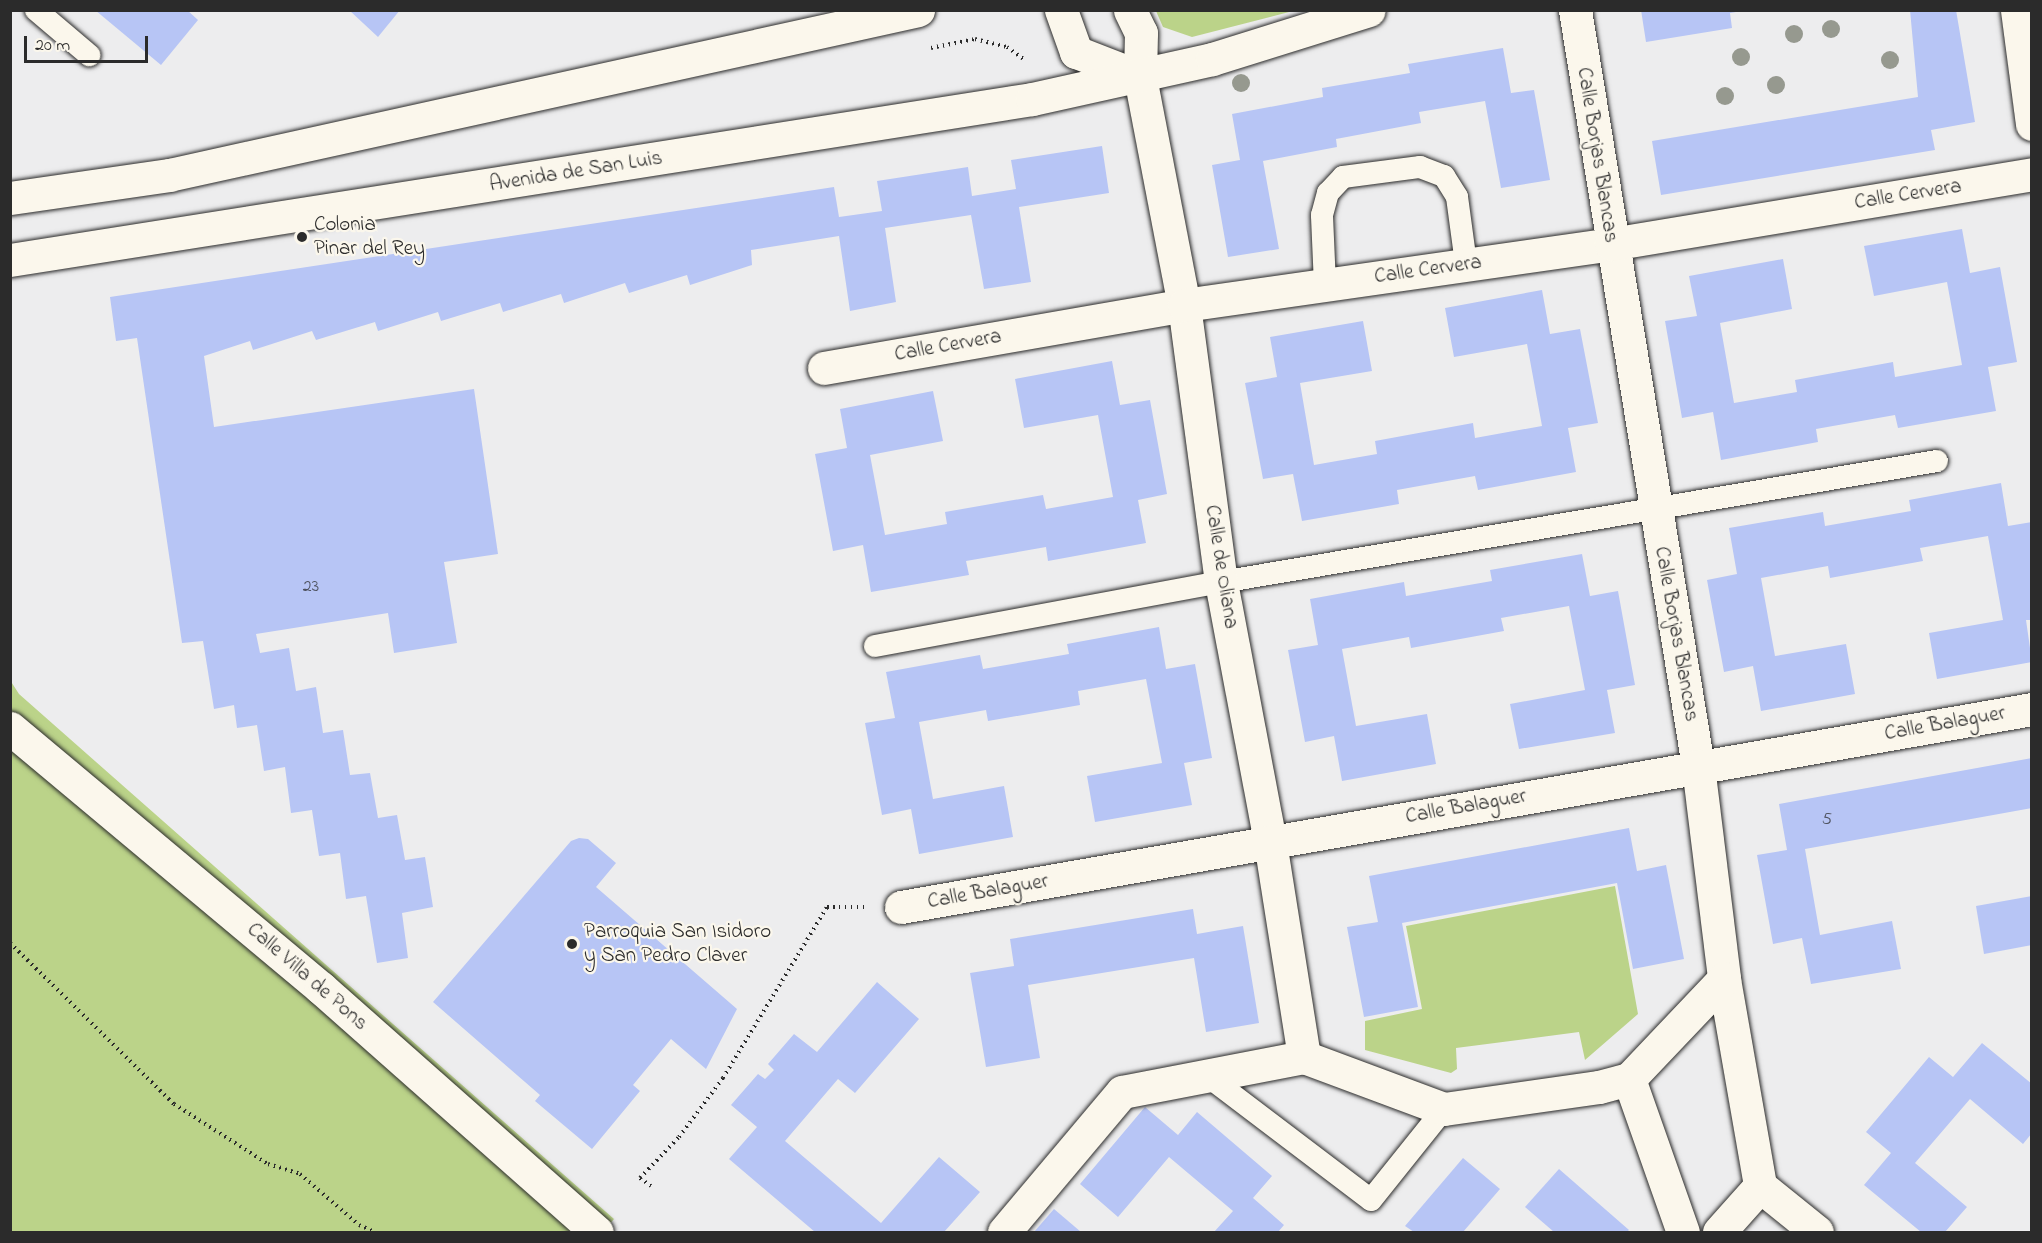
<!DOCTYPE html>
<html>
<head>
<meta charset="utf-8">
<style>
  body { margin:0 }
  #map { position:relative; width:2042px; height:1243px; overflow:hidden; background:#ededee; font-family:"Indie Flower",sans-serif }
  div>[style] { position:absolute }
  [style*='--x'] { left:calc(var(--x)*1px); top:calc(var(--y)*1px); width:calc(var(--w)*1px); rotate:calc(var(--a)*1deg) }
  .green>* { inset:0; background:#bbd389 }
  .building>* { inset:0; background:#b7c5f5 }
  .path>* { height:4px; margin-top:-2px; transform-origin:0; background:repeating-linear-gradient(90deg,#2b2b2b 0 1.5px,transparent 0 6px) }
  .roads { filter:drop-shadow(0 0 2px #2b2b2b) drop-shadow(0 0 2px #2b2b2b) }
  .service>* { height:22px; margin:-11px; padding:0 11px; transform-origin:11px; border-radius:11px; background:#fbf7ec }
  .pedestrian>* { height:33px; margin:-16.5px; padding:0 16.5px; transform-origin:16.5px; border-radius:16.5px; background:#fbf7ec }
  .minor>* { height:33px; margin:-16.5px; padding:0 16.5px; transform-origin:16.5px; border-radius:16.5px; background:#fbf7ec }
  .tertiary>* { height:33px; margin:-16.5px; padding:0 16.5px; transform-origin:16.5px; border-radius:16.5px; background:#fbf7ec }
  .trees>* { width:18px; height:18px; margin:-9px; border-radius:50%; background:#96998f }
  .dots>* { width:16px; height:16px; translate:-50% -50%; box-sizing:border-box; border:3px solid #fbf7ec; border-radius:50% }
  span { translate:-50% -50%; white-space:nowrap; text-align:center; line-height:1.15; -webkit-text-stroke:4.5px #fbf7ec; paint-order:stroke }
  .number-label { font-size:18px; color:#4e525e }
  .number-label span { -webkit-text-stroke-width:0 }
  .street-label { font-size:21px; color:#2b2b2b }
  .poi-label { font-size:21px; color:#2b2b2b }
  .left { translate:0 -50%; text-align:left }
  .frame { position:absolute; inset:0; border:12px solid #2b2b2b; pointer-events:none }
  .scale { position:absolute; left:24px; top:36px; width:124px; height:27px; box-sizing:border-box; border:3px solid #2b2b2b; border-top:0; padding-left:8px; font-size:18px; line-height:21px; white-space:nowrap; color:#2b2b2b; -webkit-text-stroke:4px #fbf7ec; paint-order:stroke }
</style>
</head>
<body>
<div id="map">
  <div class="green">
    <i style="clip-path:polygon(1156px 11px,1293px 11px,1192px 37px,1163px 27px)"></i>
    <i style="clip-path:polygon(10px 680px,19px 694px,614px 1219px,603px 1232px,11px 1232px)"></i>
    <i style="clip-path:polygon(1615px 886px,1638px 1014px,1585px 1060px,1579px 1032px,1456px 1048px,1457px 1069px,1451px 1073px,1365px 1050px,1365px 1021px,1422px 1009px,1406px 926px)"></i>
  </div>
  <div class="building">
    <i style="clip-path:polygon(95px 10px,187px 10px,198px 20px,161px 65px)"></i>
    <i style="clip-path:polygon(349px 10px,400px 10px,378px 37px)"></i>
    <i style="clip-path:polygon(1641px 10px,1736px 10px,1736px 12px,1730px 13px,1732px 28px,1646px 42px)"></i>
    <i style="clip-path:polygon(1910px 10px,1956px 10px,1975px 122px,1931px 130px,1935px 150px,1661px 195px,1652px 141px,1918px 97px)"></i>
    <i style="clip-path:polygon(1503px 48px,1511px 93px,1534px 90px,1550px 180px,1501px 188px,1485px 101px,1419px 112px,1421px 123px,1336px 139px,1337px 147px,1263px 161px,1279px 249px,1228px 257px,1212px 165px,1240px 160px,1232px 114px,1323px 97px,1322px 88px,1410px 73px,1408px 64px)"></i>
    <i style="clip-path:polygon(1102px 146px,1109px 193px,1019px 207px,1031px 282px,984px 289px,971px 215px,885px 228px,896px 302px,850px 311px,839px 236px,751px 250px,752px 265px,690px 285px,687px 275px,629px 293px,625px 283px,564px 303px,561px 294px,503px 312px,500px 303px,441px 321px,438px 312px,378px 331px,375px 322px,316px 340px,312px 331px,253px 350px,250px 341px,204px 356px,214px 427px,474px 389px,498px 554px,444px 562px,457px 643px,394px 653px,388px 613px,256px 634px,260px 653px,289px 648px,296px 691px,316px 687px,323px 733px,343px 730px,350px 775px,370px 773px,378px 818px,397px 815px,405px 860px,425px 857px,433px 907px,402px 913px,408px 958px,377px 963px,366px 896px,346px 899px,340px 853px,319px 856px,312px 810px,291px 813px,285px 767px,264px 771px,257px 725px,237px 728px,234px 705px,214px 709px,203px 641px,182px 643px,137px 338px,116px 341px,110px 297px,834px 187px,839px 217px,882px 211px,877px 181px,968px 167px,972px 196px,1016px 189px,1011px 160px)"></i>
    <i style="clip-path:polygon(1962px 229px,1970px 273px,2000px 267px,2017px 362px,1988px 367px,1996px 411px,1898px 428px,1895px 415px,1816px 429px,1818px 442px,1721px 460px,1713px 412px,1682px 418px,1665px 321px,1697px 316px,1689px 276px,1783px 259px,1792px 309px,1720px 323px,1734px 403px,1797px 392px,1795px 380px,1893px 362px,1895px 377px,1962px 365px,1947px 282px,1874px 296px,1864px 246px)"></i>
    <i style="clip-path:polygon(1542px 290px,1550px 334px,1580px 329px,1598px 423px,1568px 428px,1576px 472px,1478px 490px,1475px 476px,1397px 490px,1399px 504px,1302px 521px,1293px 474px,1263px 479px,1245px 383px,1277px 377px,1270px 337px,1363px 321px,1372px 371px,1300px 383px,1314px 465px,1377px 454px,1375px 441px,1473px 423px,1475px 438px,1542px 426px,1527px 344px,1454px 357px,1445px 308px)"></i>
    <i style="clip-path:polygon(1112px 361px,1120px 405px,1150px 400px,1167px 494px,1138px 500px,1146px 543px,1048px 561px,1046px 547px,966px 561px,969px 575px,871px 592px,863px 545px,833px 551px,815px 454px,847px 448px,840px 409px,933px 391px,943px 441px,870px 455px,885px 535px,947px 524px,945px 512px,1043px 495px,1046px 509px,1113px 497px,1098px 415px,1024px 428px,1015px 379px)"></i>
    <i style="clip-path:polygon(2001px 483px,2008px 526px,2032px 522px,2032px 620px,2026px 620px,2032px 662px,1937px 679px,1929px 633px,2003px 620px,1988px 536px,1920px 548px,1923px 561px,1830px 578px,1828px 566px,1761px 578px,1775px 656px,1846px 644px,1855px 694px,1761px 711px,1753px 666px,1724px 672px,1707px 580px,1737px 574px,1729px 528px,1823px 512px,1825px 526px,1911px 511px,1909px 500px)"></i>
    <i style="clip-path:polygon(1582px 554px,1590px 596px,1618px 591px,1635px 685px,1607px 690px,1615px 733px,1519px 749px,1510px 704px,1585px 690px,1569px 606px,1501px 618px,1504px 631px,1411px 648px,1409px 637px,1342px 649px,1356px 726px,1427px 714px,1436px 764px,1342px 781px,1334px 736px,1305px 742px,1288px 650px,1318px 645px,1310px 599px,1404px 582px,1406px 596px,1492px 581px,1490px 570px)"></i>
    <i style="clip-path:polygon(1159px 627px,1166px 669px,1195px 664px,1212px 758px,1184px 763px,1192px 805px,1095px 822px,1087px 776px,1162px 763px,1146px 679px,1078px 691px,1080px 705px,988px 721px,986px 710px,919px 722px,933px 799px,1004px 786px,1013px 837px,919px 854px,911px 809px,882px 815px,865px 723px,895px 718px,886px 672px,980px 655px,983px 669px,1069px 654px,1067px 644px)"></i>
    <i style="clip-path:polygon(2032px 758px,2032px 808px,1805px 849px,1820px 935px,1892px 921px,1901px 969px,1811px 984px,1802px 938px,1773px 944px,1757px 855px,1787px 850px,1779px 804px)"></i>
    <i style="clip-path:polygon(1629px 828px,1637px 871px,1666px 865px,1684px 959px,1633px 969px,1617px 883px,1402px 923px,1418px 1007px,1364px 1017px,1347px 927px,1378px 922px,1369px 876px)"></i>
    <i style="clip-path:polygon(579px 838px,588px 839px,616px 863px,596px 887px,737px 1009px,706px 1069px,671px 1039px,633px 1085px,640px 1091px,592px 1149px,535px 1101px,540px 1095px,433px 1002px,571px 841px)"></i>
    <i style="clip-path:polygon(2032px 896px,2032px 945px,1984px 954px,1976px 906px)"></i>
    <i style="clip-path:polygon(1193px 909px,1197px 934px,1243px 926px,1259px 1023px,1206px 1032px,1194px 958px,1028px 985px,1040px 1058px,986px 1067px,970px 973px,1014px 966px,1010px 939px)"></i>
    <i style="clip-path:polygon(877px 982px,919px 1019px,855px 1093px,838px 1079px,785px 1141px,881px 1223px,939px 1157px,980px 1192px,944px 1232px,815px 1232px,729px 1159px,757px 1127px,731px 1105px,758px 1074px,765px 1079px,774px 1070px,768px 1064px,794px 1034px,817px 1052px)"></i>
    <i style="clip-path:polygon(1982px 1043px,2032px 1084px,2032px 1133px,2023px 1144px,1970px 1099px,1915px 1163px,1967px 1207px,1945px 1232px,1921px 1232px,1864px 1185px,1891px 1153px,1866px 1132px,1929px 1057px,1953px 1077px)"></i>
    <i style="clip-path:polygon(1145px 1107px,1178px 1135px,1197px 1112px,1272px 1176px,1253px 1198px,1284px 1225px,1278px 1232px,1214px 1232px,1233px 1211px,1169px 1157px,1118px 1217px,1080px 1184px)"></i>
    <i style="clip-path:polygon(1463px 1158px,1500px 1189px,1463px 1232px,1414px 1232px,1405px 1226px)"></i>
    <i style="clip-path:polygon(1559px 1169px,1629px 1230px,1627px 1232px,1554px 1232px,1525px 1207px)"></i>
    <i style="clip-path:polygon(1054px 1209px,1081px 1232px,1034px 1232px)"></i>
  </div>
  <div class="path">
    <i style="--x:931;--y:48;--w:45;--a:-11.6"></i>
    <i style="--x:975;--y:39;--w:33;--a:14"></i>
    <i style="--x:1007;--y:47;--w:22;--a:36"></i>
    <i style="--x:10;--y:943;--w:230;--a:44.5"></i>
    <i style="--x:174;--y:1104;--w:112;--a:32.6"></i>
    <i style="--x:268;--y:1164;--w:34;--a:17"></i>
    <i style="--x:300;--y:1174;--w:78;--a:40.8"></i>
    <i style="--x:359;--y:1225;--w:17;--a:24"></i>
    <i style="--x:651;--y:1186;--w:14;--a:-144"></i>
    <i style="--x:640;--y:1178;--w:57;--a:-46.4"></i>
    <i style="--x:679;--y:1137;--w:74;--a:-53.3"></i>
    <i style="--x:723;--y:1078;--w:200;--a:-58.7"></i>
    <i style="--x:827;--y:907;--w:37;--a:0"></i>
  </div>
  <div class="roads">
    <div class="service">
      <i style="--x:36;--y:10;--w:70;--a:40.3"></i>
      <i style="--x:1325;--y:285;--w:70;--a:-92.5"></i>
      <i style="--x:1322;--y:215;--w:23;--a:-75"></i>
      <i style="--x:1328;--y:193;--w:22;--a:-47"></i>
      <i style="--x:1343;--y:177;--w:78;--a:-7.4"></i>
      <i style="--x:1420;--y:167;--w:26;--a:21"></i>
      <i style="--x:1444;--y:176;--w:25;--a:58"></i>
      <i style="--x:1457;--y:197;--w:68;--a:82.3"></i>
      <i style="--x:875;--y:646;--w:352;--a:-10.5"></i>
      <i style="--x:1221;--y:582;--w:726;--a:-9.59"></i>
      <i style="--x:1205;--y:1074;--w:208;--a:37.2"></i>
      <i style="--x:1371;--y:1200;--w:117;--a:-51.3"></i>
    </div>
    <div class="pedestrian">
      <i style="--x:10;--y:728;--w:405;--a:39.9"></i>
      <i style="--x:321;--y:988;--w:368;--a:41.5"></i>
    </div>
    <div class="minor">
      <i style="--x:1061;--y:10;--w:45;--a:70.3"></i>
      <i style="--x:1076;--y:52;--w:69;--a:21.3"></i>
      <i style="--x:1140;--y:77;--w:44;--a:-88.7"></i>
      <i style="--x:1141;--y:33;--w:25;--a:-116"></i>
      <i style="--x:1575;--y:10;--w:766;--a:80.76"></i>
      <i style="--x:1698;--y:766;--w:215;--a:83"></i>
      <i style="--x:1724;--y:979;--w:210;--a:80.1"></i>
      <i style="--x:1760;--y:1186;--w:73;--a:38.9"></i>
      <i style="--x:2017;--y:10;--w:115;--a:82.5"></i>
      <i style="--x:1140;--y:77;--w:232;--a:79.1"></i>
      <i style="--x:1184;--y:305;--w:279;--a:82.4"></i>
      <i style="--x:1221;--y:582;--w:265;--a:79.3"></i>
      <i style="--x:1270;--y:842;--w:218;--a:81"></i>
      <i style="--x:824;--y:368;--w:365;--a:-9.9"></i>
      <i style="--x:1184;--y:305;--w:431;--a:-8.1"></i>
      <i style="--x:1611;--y:244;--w:427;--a:-9.4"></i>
      <i style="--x:901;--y:907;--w:1148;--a:-9.93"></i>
      <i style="--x:1629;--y:1079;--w:162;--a:70.6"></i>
      <i style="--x:1629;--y:1079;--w:138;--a:-46.5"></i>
      <i style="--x:1004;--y:1232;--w:183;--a:-49.9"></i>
      <i style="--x:1122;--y:1092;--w:185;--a:-10.9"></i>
      <i style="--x:1304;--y:1057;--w:149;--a:20.4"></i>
      <i style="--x:1444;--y:1109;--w:157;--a:-8.1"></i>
      <i style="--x:1599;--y:1087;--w:31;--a:-15"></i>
      <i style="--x:1719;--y:1232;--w:62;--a:-48.3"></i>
    </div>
    <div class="tertiary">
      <i style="--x:10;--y:198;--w:161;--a:-8.2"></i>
      <i style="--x:169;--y:175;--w:767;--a:-12.42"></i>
      <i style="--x:10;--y:260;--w:1035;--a:-8.95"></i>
      <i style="--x:1032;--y:99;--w:184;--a:-12.5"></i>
      <i style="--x:1212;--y:59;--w:164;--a:-17.3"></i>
    </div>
  </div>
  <div class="trees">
    <i style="left:1831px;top:29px"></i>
    <i style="left:1794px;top:34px"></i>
    <i style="left:1741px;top:57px"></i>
    <i style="left:1890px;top:60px"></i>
    <i style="left:1241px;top:83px"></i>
    <i style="left:1776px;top:85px"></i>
    <i style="left:1725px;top:96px"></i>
  </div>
  <div class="dots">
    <i style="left:302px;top:237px;background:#2b2b2b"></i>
    <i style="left:572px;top:944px;background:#2b2b2b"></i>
  </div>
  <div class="number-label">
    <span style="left:311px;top:587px">23</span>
    <span style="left:1827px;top:820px">5</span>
  </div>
  <div class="street-label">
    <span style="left:1597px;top:155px;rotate:81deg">Calle Borjas Blancas</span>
    <span style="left:576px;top:172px;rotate:-9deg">Avenida de San Luis</span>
    <span style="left:1908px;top:195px;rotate:-9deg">Calle Cervera</span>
    <span style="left:1428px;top:270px;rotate:-8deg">Calle Cervera</span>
    <span style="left:948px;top:346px;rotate:-10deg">Calle Cervera</span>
    <span style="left:1221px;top:567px;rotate:81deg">Calle de Oliana</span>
    <span style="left:1676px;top:634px;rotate:80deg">Calle Borjas Blancas</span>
    <span style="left:1945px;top:724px;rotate:-10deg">Calle Balaguer</span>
    <span style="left:1466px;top:807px;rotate:-10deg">Calle Balaguer</span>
    <span style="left:988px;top:892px;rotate:-10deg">Calle Balaguer</span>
    <span style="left:307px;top:977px;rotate:41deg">Calle Villa de Pons</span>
  </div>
  <div class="poi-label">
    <span class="left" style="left:314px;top:237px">Colonia<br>Pinar del Rey</span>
    <span class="left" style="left:584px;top:944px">Parroquia San Isidoro<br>y San Pedro Claver</span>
  </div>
  <div class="frame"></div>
  <div class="scale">20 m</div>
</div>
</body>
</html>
